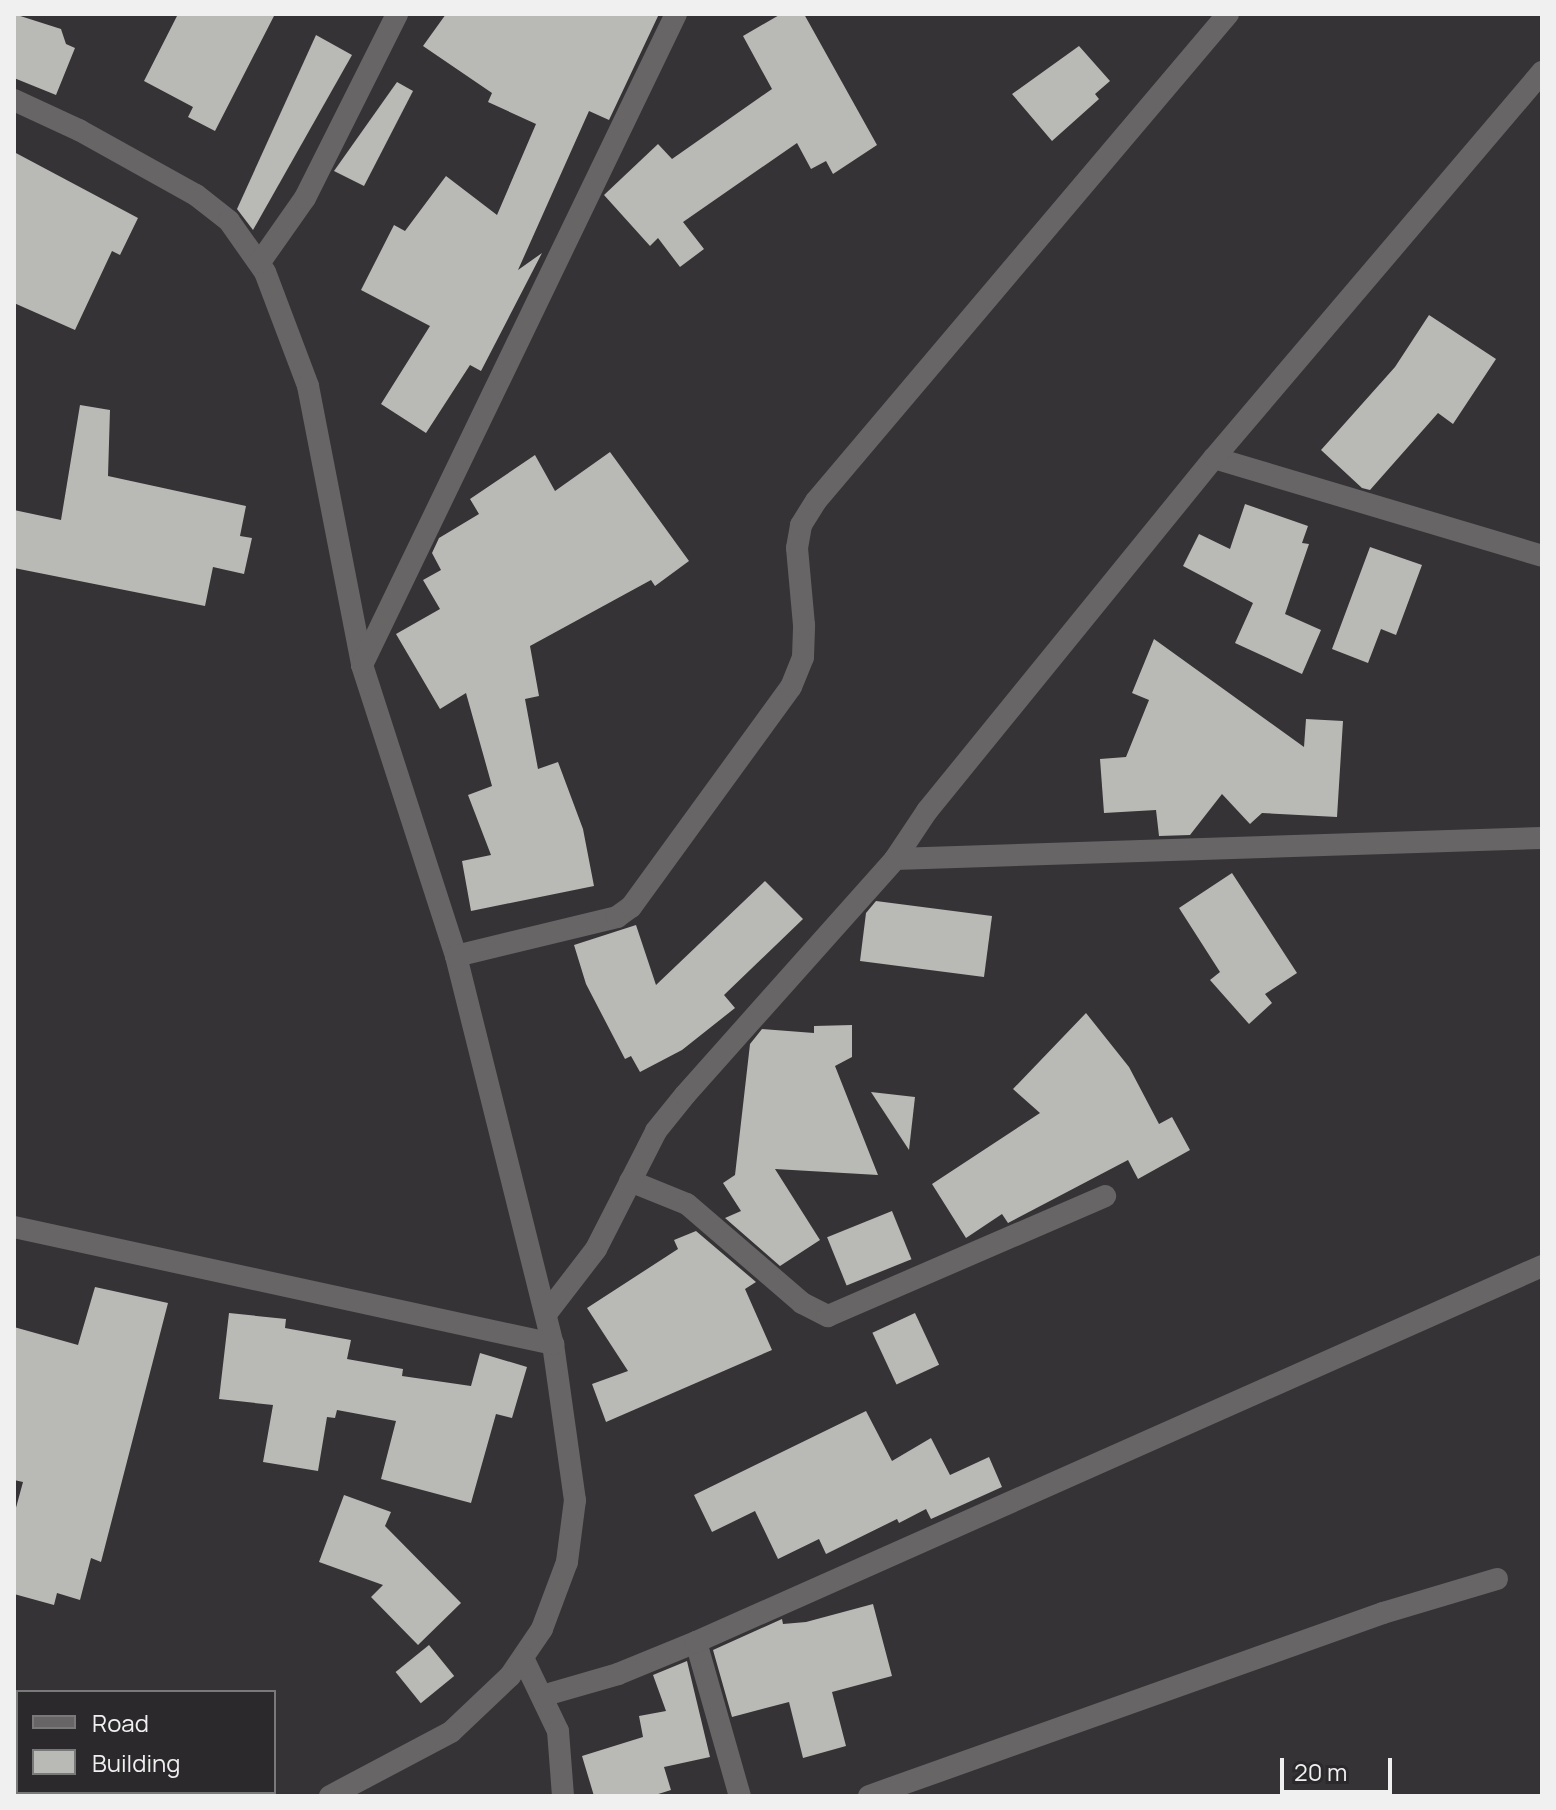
<!DOCTYPE html>
<html>
<head>
<meta charset="utf-8">
<style>
  body { margin:0 }
  #map { position:relative; width:1556px; height:1810px; overflow:hidden; background:#353335; font-family:Manrope,sans-serif }
  div>[style] { position:absolute }
  [style*='--x'] { left:calc(var(--x)*1px); top:calc(var(--y)*1px); width:calc(var(--w)*1px); rotate:calc(var(--a)*1deg) }
  .building>* { inset:0; background:#b9b9b6; transform-origin:0 0 }
  .minor>* { height:22px; margin:-11px; padding:0 11px; transform-origin:11px; border-radius:11px; background:#676566 }
  span { translate:-50% -50%; white-space:nowrap; text-align:center; line-height:1.15; -webkit-text-stroke:8px #2b292b; paint-order:stroke }
  .frame { position:absolute; inset:0; border:16px solid #f1f0f1; pointer-events:none }
  .legend { position:absolute; left:16px; top:1690px; width:260px; height:104px; box-sizing:border-box; background:#2b292b; border:2px solid #7a797a; margin:0; padding:10px 14px; list-style:none; font-size:24px; color:#f1f0f1 }
  .legend li { display:flex; align-items:center; gap:16px; height:40px }
  .legend b { width:40px; border:2px solid #7a797a }
  .scale { position:absolute; left:1280px; top:1758px; width:112px; height:36px; box-sizing:border-box; border:4px solid #f1f0f1; border-top:0; padding-left:10px; font-size:24px; line-height:28px; white-space:nowrap; color:#f1f0f1; -webkit-text-stroke:6px #2b292b; paint-order:stroke }
</style>
</head>
<body>
<div id="map">
  <div class="building">
    <i style="clip-path:polygon(14px 14px,61px 29px,66px 44px,75px 48px,56px 95px,14px 78px)"></i>
    <i style="clip-path:polygon(178px 14px,275px 14px,215px 131px,188px 117px,193px 107px,144px 81px)"></i>
    <i style="clip-path:polygon(446px 14px,659px 14px,609px 120px,589px 111px,518px 270px,542px 253px,481px 371px,470px 365px,426px 433px,381px 404px,430px 326px,361px 290px,394px 225px,405px 231px,446px 176px,497px 215px,536px 124px,488px 102px,492px 93px,423px 46px)"></i>
    <i style="clip-path:polygon(781px 14px,804px 14px,877px 145px,833px 174px,826px 161px,811px 169px,797px 143px,683px 222px,704px 249px,680px 267px,658px 238px,650px 246px,604px 195px,658px 144px,672px 159px,772px 89px,743px 36px)"></i>
    <i style="clip-path:polygon(316px 35px,352px 55px,253px 230px,237px 209px)"></i>
    <i style="clip-path:polygon(1079px 46px,1110px 81px,1095px 94px,1099px 99px,1052px 141px,1012px 94px)"></i>
    <i style="clip-path:polygon(397px 82px,413px 91px,364px 186px,334px 171px)"></i>
    <i style="clip-path:polygon(14px 152px,138px 218px,120px 255px,112px 251px,75px 330px,14px 303px)"></i>
    <i style="clip-path:polygon(1429px 315px,1496px 359px,1453px 424px,1438px 413px,1370px 490px,1362px 488px,1321px 450px,1395px 367px)"></i>
    <i style="clip-path:polygon(80px 405px,110px 410px,108px 476px,246px 506px,240px 536px,252px 538px,244px 574px,213px 567px,205px 606px,14px 568px,14px 510px,61px 520px)"></i>
    <i style="clip-path:polygon(610px 452px,689px 561px,655px 586px,651px 580px,530px 646px,539px 696px,525px 699px,538px 769px,558px 762px,583px 829px,594px 886px,471px 911px,462px 861px,491px 855px,468px 795px,492px 786px,466px 693px,440px 709px,396px 634px,440px 609px,423px 580px,441px 570px,432px 553px,439px 538px,479px 514px,470px 499px,535px 455px,555px 491px)"></i>
    <i style="clip-path:polygon(1245px 504px,1308px 526px,1302px 543px,1309px 544px,1285px 614px,1321px 630px,1302px 674px,1235px 643px,1253px 603px,1183px 566px,1199px 534px,1230px 549px)"></i>
    <i style="clip-path:polygon(1370px 547px,1422px 565px,1396px 635px,1381px 629px,1368px 663px,1332px 649px)"></i>
    <i style="clip-path:polygon(1154px 639px,1304px 747px,1306px 719px,1343px 721px,1337px 817px,1262px 813px,1250px 824px,1222px 794px,1190px 835px,1159px 836px,1156px 810px,1104px 813px,1100px 759px,1126px 757px,1149px 700px,1132px 693px)"></i>
    <i style="clip-path:polygon(1232px 873px,1297px 973px,1265px 994px,1272px 1003px,1249px 1024px,1210px 980px,1220px 972px,1179px 908px)"></i>
    <i style="clip-path:polygon(765px 881px,803px 919px,724px 995px,735px 1008px,682px 1050px,640px 1072px,631px 1056px,625px 1059px,586px 984px,574px 945px,636px 925px,656px 985px)"></i>
    <i style="clip-path:polygon(876px 901px,992px 916px,984px 977px,860px 961px,866px 913px)"></i>
    <i style="clip-path:polygon(1086px 1013px,1129px 1067px,1159px 1124px,1172px 1117px,1190px 1150px,1138px 1179px,1128px 1160px,1008px 1223px,1002px 1214px,966px 1238px,932px 1184px,1040px 1113px,1013px 1089px)"></i>
    <i style="clip-path:polygon(852px 1025px,852px 1057px,835px 1066px,878px 1175px,775px 1169px,820px 1240px,780px 1266px,725px 1218px,741px 1211px,723px 1183px,735px 1175px,750px 1044px,762px 1029px,814px 1033px,814px 1026px)"></i>
    <i style="clip-path:polygon(871px 1092px,915px 1097px,909px 1150px)"></i>
    <i style="left:892px;top:1211px;width:52px;height:70px;rotate:68deg"></i>
    <i style="clip-path:polygon(696px 1231px,756px 1282px,745px 1289px,772px 1350px,606px 1422px,592px 1384px,628px 1371px,587px 1308px,678px 1249px,674px 1240px)"></i>
    <i style="clip-path:polygon(95px 1287px,168px 1303px,101px 1562px,91px 1558px,80px 1600px,57px 1593px,54px 1605px,14px 1594px,14px 1515px,23px 1482px,14px 1480px,14px 1327px,78px 1345px)"></i>
    <i style="clip-path:polygon(229px 1313px,286px 1319px,285px 1328px,351px 1340px,347px 1359px,403px 1369px,402px 1376px,471px 1386px,480px 1353px,527px 1367px,512px 1418px,496px 1414px,471px 1503px,381px 1479px,396px 1421px,337px 1410px,335px 1418px,327px 1417px,318px 1471px,263px 1462px,273px 1405px,219px 1399px)"></i>
    <i style="left:915px;top:1313px;width:57px;height:47px;rotate:65deg"></i>
    <i style="clip-path:polygon(866px 1411px,892px 1461px,931px 1438px,950px 1475px,989px 1457px,1002px 1487px,931px 1519px,926px 1509px,899px 1523px,897px 1519px,826px 1554px,819px 1539px,778px 1559px,755px 1511px,712px 1532px,694px 1495px)"></i>
    <i style="clip-path:polygon(344px 1495px,391px 1512px,385px 1526px,461px 1603px,418px 1645px,371px 1597px,383px 1585px,319px 1562px)"></i>
    <i style="clip-path:polygon(873px 1604px,892px 1676px,832px 1692px,846px 1746px,803px 1758px,789px 1702px,732px 1717px,713px 1650px,782px 1619px,783px 1624px,806px 1622px)"></i>
    <i style="left:429px;top:1645px;width:40px;height:43px;rotate:51deg"></i>
    <i style="clip-path:polygon(687px 1661px,710px 1757px,664px 1767px,671px 1790px,652px 1796px,594px 1796px,582px 1756px,643px 1737px,639px 1716px,666px 1711px,653px 1675px)"></i>
  </div>
  <div class="minor">
    <i style="--x:14;--y:100;--w:72;--a:24.8"></i>
    <i style="--x:79;--y:130;--w:134;--a:29.1"></i>
    <i style="--x:196;--y:195;--w:42;--a:38.2"></i>
    <i style="--x:229;--y:221;--w:62;--a:54.8"></i>
    <i style="--x:265;--y:272;--w:122;--a:69.3"></i>
    <i style="--x:308;--y:386;--w:284;--a:79"></i>
    <i style="--x:362;--y:665;--w:306;--a:72.1"></i>
    <i style="--x:456;--y:956;--w:400;--a:76"></i>
    <i style="--x:553;--y:1344;--w:158;--a:82"></i>
    <i style="--x:575;--y:1500;--w:63;--a:97.4"></i>
    <i style="--x:567;--y:1562;--w:72;--a:110.5"></i>
    <i style="--x:542;--y:1629;--w:57;--a:124.2"></i>
    <i style="--x:510;--y:1676;--w:81;--a:136.5"></i>
    <i style="--x:451;--y:1732;--w:137;--a:152.1"></i>
    <i style="--x:260;--y:262;--w:78;--a:-54.9"></i>
    <i style="--x:305;--y:198;--w:206;--a:-63.4"></i>
    <i style="--x:1214;--y:458;--w:342;--a:16.6"></i>
    <i style="--x:362;--y:665;--w:723;--a:-64.25"></i>
    <i style="--x:895;--y:859;--w:647;--a:-1.86"></i>
    <i style="--x:456;--y:956;--w:166;--a:-13.6"></i>
    <i style="--x:617;--y:917;--w:17;--a:-36"></i>
    <i style="--x:631;--y:907;--w:272;--a:-54"></i>
    <i style="--x:791;--y:687;--w:32;--a:-68"></i>
    <i style="--x:803;--y:657;--w:32;--a:-88"></i>
    <i style="--x:804;--y:625;--w:77;--a:-95.2"></i>
    <i style="--x:797;--y:548;--w:23;--a:-80"></i>
    <i style="--x:801;--y:525;--w:28;--a:-58"></i>
    <i style="--x:816;--y:501;--w:638;--a:-49.77"></i>
    <i style="--x:630;--y:1181;--w:61;--a:22"></i>
    <i style="--x:687;--y:1204;--w:152;--a:40.7"></i>
    <i style="--x:802;--y:1303;--w:29;--a:27"></i>
    <i style="--x:828;--y:1316;--w:302;--a:-23.4"></i>
    <i style="--x:14;--y:1227;--w:552;--a:12.25"></i>
    <i style="--x:546;--y:1314;--w:82;--a:-52.4"></i>
    <i style="--x:596;--y:1249;--w:132;--a:-63"></i>
    <i style="--x:656;--y:1131;--w:46;--a:-51.1"></i>
    <i style="--x:685;--y:1095;--w:316;--a:-48.3"></i>
    <i style="--x:895;--y:859;--w:58;--a:-56.3"></i>
    <i style="--x:927;--y:811;--w:455;--a:-50.9"></i>
    <i style="--x:1214;--y:458;--w:507;--a:-49.64"></i>
    <i style="--x:696;--y:1642;--w:160;--a:74.1"></i>
    <i style="--x:523;--y:1658;--w:81;--a:64.4"></i>
    <i style="--x:558;--y:1731;--w:65;--a:85.6"></i>
    <i style="--x:542;--y:1696;--w:79;--a:-16.1"></i>
    <i style="--x:618;--y:1674;--w:84;--a:-22.3"></i>
    <i style="--x:696;--y:1642;--w:926;--a:-23.96"></i>
    <i style="--x:869;--y:1796;--w:546;--a:-19.6"></i>
    <i style="--x:1383;--y:1613;--w:119;--a:-16.6"></i>
  </div>
  <div class="frame"></div>
  <ul class="legend">
  <li><b style="height:10px;background:#676566"></b>Road</li>
  <li><b style="height:22px;background:#b9b9b6"></b>Building</li>
  </ul>
  <div class="scale">20 m</div>
</div>
</body>
</html>
